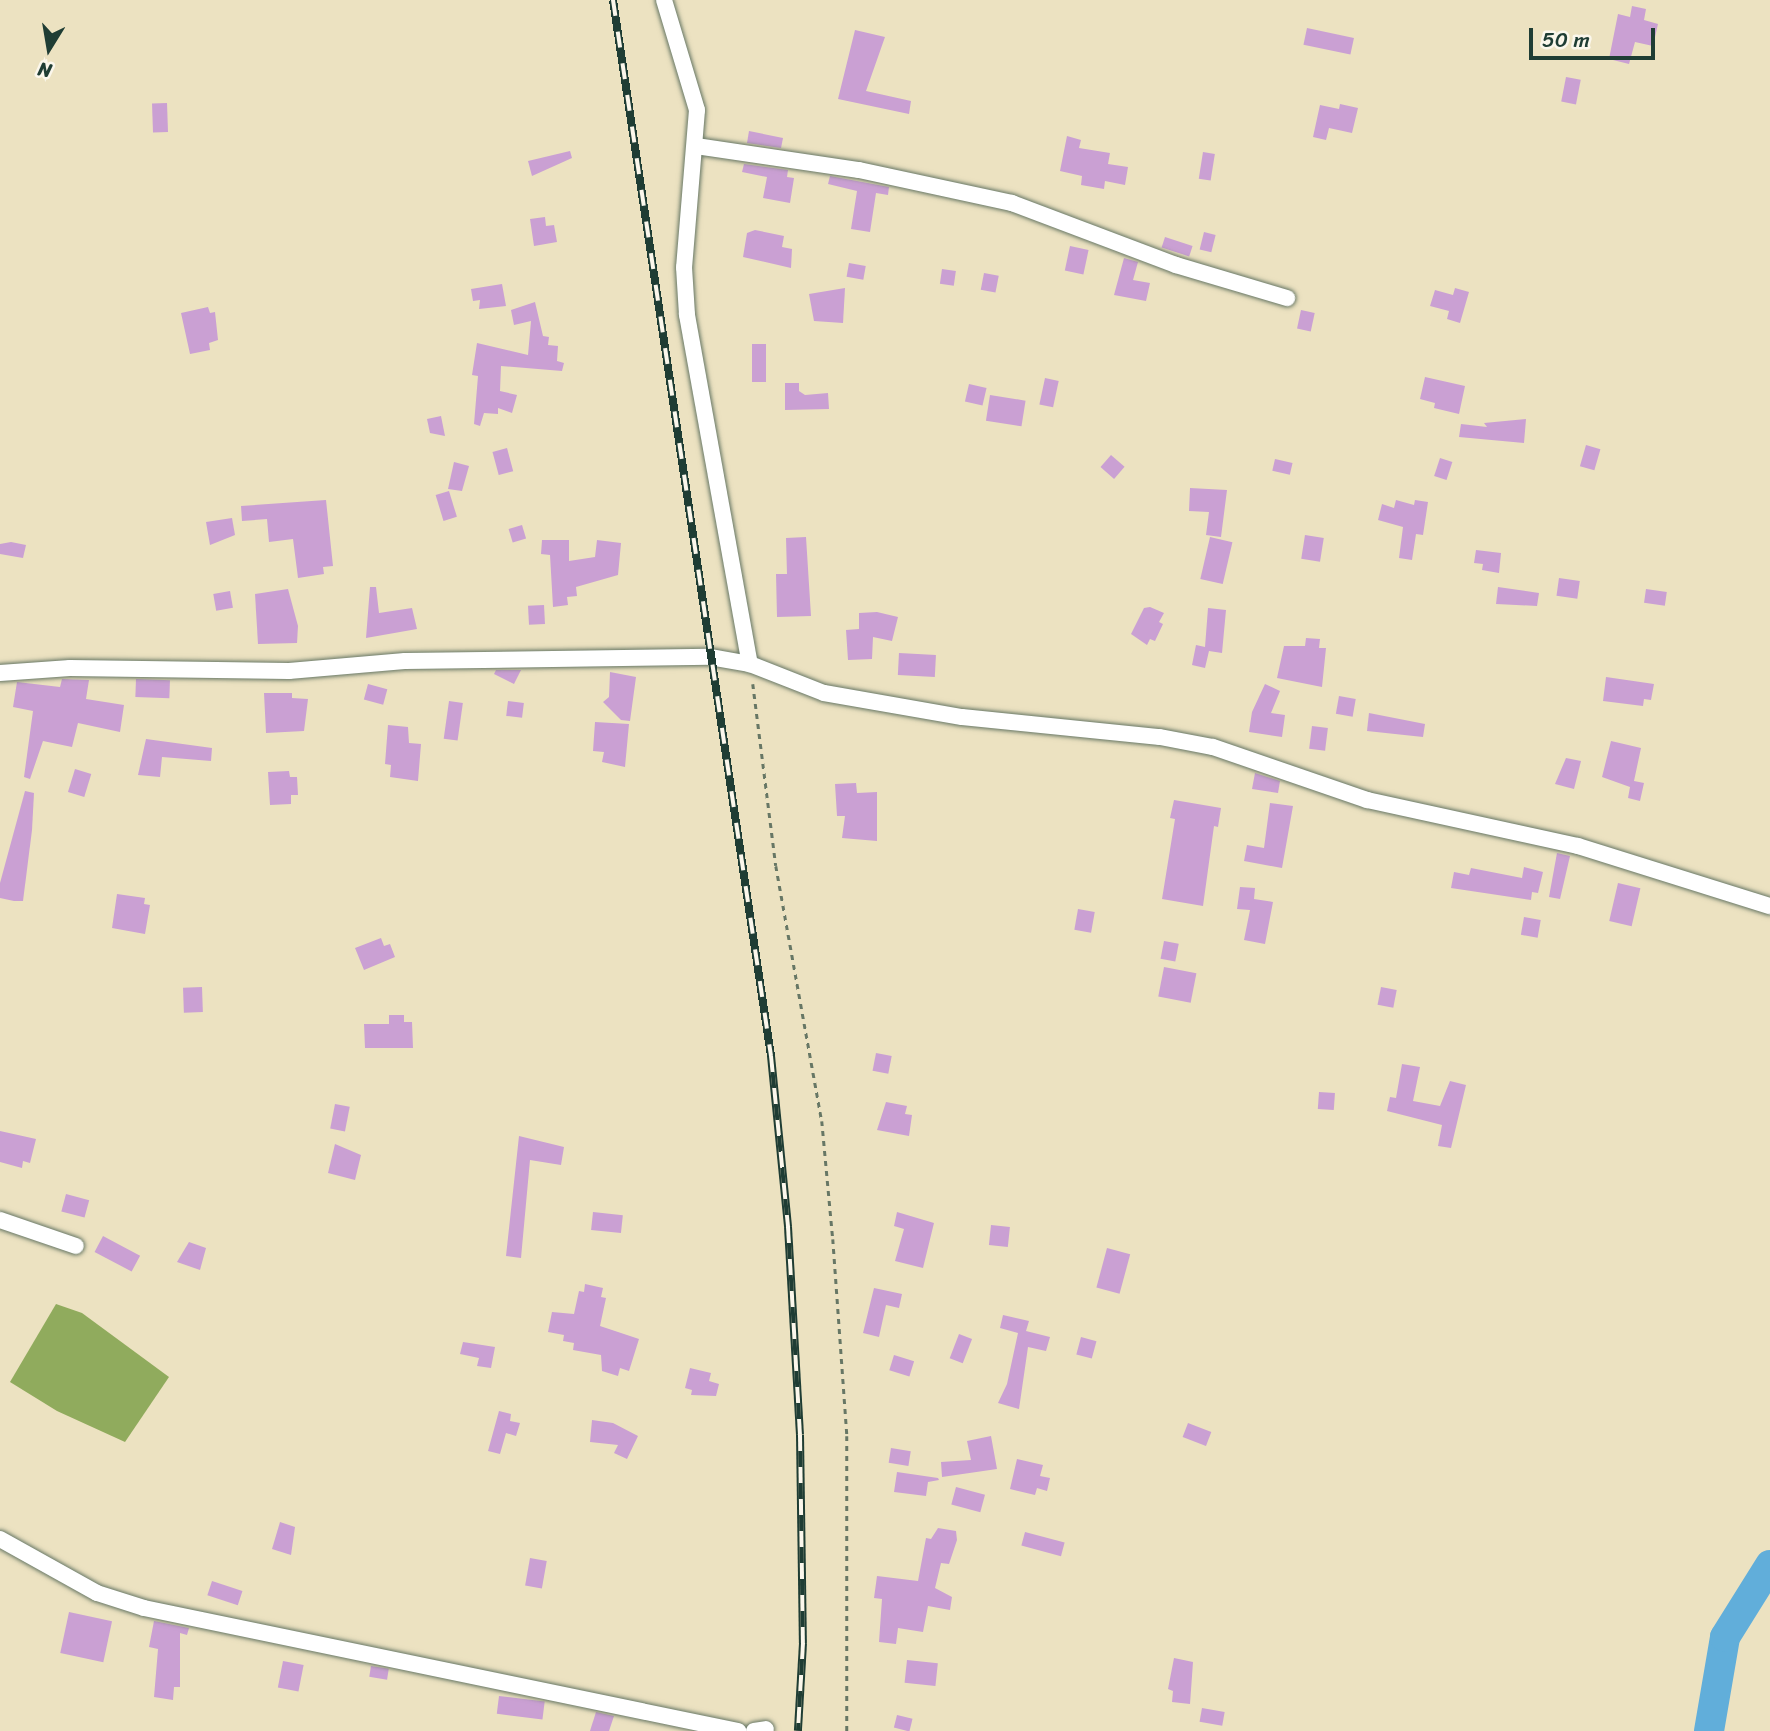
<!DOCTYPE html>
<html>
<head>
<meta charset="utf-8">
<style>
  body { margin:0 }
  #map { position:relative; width:1770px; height:1731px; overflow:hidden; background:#ece2c1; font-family:Sriracha,sans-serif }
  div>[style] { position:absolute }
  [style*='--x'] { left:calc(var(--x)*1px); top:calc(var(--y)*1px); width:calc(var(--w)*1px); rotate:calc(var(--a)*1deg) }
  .forest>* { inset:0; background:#90ab5d }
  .river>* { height:30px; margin:-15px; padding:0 15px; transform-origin:15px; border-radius:15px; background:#61aeda }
  .building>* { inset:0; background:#caa0d3; transform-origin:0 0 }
  .path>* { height:2.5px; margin-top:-1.25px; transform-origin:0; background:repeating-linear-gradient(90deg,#677765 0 5px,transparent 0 10px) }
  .roads { filter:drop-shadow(0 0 2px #677765) drop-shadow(0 0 2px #677765) }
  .street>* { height:16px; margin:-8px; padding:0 8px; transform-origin:8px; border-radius:8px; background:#fff }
  .rail>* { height:8px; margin-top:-4px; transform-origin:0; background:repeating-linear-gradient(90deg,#fbf7ec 0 16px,#1f3d34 0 32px); box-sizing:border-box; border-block:2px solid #1f3d34 }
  span { translate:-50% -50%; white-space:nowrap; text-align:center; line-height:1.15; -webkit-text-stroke:7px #fbf7ec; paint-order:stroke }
  .north { position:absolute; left:14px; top:14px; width:70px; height:70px; -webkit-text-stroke:5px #fbf7ec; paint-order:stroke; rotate:191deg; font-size:19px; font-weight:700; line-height:28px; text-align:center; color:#1f3d34 }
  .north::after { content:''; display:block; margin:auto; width:24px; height:32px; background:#1f3d34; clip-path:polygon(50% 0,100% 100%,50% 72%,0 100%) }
  .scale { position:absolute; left:1529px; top:28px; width:126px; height:32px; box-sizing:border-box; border:4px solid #1f3d34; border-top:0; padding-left:9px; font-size:21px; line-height:24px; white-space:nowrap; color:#1f3d34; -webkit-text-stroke:5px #fbf7ec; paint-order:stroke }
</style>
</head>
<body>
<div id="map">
  <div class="forest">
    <i style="clip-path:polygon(56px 1304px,82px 1313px,169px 1377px,125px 1442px,57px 1411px,10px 1382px)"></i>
  </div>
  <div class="river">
    <i style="--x:1709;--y:1731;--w:95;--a:-80.3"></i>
    <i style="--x:1725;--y:1637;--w:85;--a:-58"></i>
  </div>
  <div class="building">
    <i style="clip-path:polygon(1632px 6px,1646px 9px,1644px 20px,1658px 24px,1653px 46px,1635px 42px,1629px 64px,1609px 59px,1618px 14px,1630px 17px)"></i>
    <i style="left:1307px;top:28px;width:48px;height:17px;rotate:12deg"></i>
    <i style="clip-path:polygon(855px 30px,885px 37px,866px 91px,911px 101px,909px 114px,838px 99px)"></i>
    <i style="left:1566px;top:77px;width:15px;height:25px;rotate:11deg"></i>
    <i style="left:167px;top:103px;width:29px;height:15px;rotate:88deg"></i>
    <i style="clip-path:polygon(1340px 104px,1358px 108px,1352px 133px,1329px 128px,1326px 140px,1313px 137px,1320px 105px,1339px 109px)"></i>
    <i style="clip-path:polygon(749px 131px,783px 138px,781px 148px,747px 143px)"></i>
    <i style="clip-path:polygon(1067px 136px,1081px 140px,1079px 148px,1110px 153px,1108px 164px,1128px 167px,1125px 185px,1105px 181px,1104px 189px,1081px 185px,1082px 176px,1060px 171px)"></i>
    <i style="clip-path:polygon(570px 151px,572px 158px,532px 176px,528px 161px)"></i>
    <i style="left:1203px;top:152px;width:12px;height:27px;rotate:9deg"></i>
    <i style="clip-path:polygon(744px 164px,788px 170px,787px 177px,794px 178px,790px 203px,763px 198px,767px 177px,742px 172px)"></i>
    <i style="clip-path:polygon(830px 176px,889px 187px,888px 195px,876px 193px,870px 232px,851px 229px,857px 191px,828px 184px)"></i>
    <i style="clip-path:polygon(545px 217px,546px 226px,554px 225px,557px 242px,534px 246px,530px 219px)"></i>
    <i style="clip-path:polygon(755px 230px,784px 236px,782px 247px,792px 249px,791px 268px,743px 257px,747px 233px)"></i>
    <i style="left:1204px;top:232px;width:12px;height:18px;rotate:14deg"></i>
    <i style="left:1165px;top:237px;width:29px;height:11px;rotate:18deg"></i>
    <i style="left:1070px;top:246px;width:19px;height:25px;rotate:12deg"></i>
    <i style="clip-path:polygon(1124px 258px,1138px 262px,1133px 280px,1150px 283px,1146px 301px,1114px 295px)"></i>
    <i style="left:849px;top:263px;width:17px;height:14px;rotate:10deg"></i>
    <i style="left:942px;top:269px;width:14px;height:15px;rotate:8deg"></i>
    <i style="left:984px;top:273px;width:15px;height:17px;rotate:11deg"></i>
    <i style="clip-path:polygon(502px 284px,506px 306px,479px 309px,480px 300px,473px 301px,471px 289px)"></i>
    <i style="clip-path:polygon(845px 288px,843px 323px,814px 321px,809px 294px)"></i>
    <i style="clip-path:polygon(1455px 288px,1469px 292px,1460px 323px,1447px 319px,1449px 311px,1430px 306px,1435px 290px,1453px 295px)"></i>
    <i style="clip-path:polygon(535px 302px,543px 336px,549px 337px,548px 345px,558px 346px,557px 361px,564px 363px,562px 371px,501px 366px,500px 391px,517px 395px,512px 413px,498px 408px,498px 414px,484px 413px,480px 426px,474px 424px,478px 376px,472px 375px,477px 343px,528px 355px,531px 321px,514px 325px,511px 310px)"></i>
    <i style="clip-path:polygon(208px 307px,210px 313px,215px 312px,218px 340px,209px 343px,210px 350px,190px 354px,181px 313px)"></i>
    <i style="left:1301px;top:310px;width:14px;height:19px;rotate:12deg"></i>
    <i style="left:752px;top:344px;width:14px;height:38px"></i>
    <i style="clip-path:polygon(1425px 377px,1465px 386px,1459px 414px,1434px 408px,1435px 403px,1420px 399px)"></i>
    <i style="left:1045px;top:378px;width:14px;height:27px;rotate:12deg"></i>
    <i style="clip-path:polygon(785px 383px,799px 383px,799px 391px,805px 395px,828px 393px,829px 409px,785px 410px)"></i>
    <i style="left:969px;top:384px;width:18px;height:18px;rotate:13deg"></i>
    <i style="left:990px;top:395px;width:36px;height:26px;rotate:9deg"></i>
    <i style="clip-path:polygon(441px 416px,445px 436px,430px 433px,427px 419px)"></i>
    <i style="clip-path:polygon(1526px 419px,1524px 443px,1459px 437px,1461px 424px,1487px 427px,1484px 423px)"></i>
    <i style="left:1586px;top:445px;width:15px;height:22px;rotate:16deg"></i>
    <i style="left:507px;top:448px;width:24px;height:15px;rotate:75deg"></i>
    <i style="left:1111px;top:455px;width:18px;height:16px;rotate:41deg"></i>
    <i style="left:1440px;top:458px;width:13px;height:19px;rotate:18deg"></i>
    <i style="left:1275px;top:459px;width:18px;height:12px;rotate:13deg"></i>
    <i style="clip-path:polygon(454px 462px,469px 466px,462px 491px,448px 489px)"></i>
    <i style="clip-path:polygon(1190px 488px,1227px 490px,1221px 537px,1206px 535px,1209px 512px,1189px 511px)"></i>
    <i style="left:449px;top:491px;width:27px;height:14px;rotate:73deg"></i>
    <i style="clip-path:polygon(326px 500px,333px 566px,323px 567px,324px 574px,298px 578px,293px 539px,269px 542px,267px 519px,242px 521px,241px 506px)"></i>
    <i style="clip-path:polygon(1396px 500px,1414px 505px,1415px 500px,1428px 502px,1423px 535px,1416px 534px,1412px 560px,1399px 558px,1403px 527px,1378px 520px,1382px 504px,1394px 508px)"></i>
    <i style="clip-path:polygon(232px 518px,235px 535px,210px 545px,206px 522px)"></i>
    <i style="left:522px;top:525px;width:14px;height:14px;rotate:73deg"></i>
    <i style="left:1305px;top:535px;width:19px;height:24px;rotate:9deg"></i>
    <i style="clip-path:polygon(806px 537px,811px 616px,777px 617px,776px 574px,787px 574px,786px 538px)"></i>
    <i style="left:1210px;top:537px;width:23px;height:43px;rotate:13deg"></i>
    <i style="clip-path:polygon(542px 540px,569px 540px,569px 561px,595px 557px,597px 540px,621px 543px,618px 575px,576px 587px,577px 596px,567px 597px,568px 605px,553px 607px,550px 555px,541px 554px)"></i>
    <i style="clip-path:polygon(11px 542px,26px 545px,23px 558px,0 554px,0 544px)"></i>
    <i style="clip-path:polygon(1476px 550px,1501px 553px,1499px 573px,1482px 570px,1483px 564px,1474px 563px)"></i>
    <i style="left:1559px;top:578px;width:21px;height:18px;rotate:8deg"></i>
    <i style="clip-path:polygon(370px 587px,376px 587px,379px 613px,412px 608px,417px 629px,366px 638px)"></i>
    <i style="clip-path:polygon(1498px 587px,1539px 593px,1537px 606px,1496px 604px)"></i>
    <i style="clip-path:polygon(288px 589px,298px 626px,297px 643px,258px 644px,255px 594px)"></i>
    <i style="left:1646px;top:589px;width:21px;height:14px;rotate:8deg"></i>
    <i style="left:230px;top:591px;width:17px;height:17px;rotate:80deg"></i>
    <i style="left:544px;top:605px;width:19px;height:16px;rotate:87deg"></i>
    <i style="clip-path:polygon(1150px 607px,1164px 613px,1159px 622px,1163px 624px,1155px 641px,1150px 639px,1147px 645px,1131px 634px,1144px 608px)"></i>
    <i style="clip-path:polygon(1208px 608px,1226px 610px,1222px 653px,1209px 651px,1205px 668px,1192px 665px,1196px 645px,1205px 647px)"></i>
    <i style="clip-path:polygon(877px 612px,898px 617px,892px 641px,873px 637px,872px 659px,848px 660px,846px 630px,859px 629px,859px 613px)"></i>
    <i style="clip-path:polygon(1306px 638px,1320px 639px,1319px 648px,1326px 648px,1322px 687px,1277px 678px,1284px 646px,1305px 646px)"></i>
    <i style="left:899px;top:653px;width:37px;height:22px;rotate:3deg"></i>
    <i style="clip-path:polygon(496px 670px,521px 670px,514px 684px,494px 674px)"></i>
    <i style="clip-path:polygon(610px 672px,636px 677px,630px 721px,621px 720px,603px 702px,609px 697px)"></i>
    <i style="clip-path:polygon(1606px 677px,1654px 684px,1651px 700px,1644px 699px,1643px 706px,1603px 701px)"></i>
    <i style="clip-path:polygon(62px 679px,89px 680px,86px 699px,124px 705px,120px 732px,78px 723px,72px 747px,43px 741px,30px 779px,24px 777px,33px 711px,13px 707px,17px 682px,60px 687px)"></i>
    <i style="left:136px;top:679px;width:34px;height:18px;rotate:2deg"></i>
    <i style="left:368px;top:684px;width:20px;height:16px;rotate:15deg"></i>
    <i style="clip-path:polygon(1265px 684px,1280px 691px,1271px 713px,1285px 715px,1282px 737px,1249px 732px,1252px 712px)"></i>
    <i style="clip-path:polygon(264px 693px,292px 693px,292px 698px,308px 699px,304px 731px,266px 733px)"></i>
    <i style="left:1339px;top:696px;width:17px;height:18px;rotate:10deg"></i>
    <i style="left:449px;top:701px;width:14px;height:38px;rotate:8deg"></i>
    <i style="left:508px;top:701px;width:16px;height:15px;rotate:7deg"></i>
    <i style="clip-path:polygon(1369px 713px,1425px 724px,1423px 737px,1367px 731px)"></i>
    <i style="clip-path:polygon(595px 722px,629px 724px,625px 767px,602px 762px,604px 752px,593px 751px)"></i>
    <i style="clip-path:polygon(388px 725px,408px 727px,409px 743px,421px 744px,418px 781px,390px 777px,391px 765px,385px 764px)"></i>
    <i style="left:1312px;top:726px;width:16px;height:23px;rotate:7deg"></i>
    <i style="clip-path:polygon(146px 739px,212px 748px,211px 761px,162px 757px,160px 777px,138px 775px)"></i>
    <i style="clip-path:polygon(1611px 741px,1641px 748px,1634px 781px,1644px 783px,1640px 801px,1628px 798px,1630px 787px,1602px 777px)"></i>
    <i style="clip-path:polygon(1566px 758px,1581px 761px,1574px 789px,1555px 784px)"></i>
    <i style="left:75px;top:769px;width:17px;height:24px;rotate:17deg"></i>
    <i style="clip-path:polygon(289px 771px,290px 777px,297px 777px,298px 795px,291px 795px,291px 804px,270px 805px,268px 772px)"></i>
    <i style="clip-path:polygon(1255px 773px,1280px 781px,1278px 793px,1252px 789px)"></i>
    <i style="clip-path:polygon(856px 783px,857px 793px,877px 792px,877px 841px,842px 838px,845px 816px,837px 816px,835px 784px)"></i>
    <i style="clip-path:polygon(25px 791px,34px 793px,32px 830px,23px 901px,14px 901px,0 898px,0 883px)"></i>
    <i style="clip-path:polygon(1174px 800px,1221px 808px,1218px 827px,1214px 826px,1203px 906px,1162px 899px,1175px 819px,1170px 818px)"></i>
    <i style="clip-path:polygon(1270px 803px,1293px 806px,1282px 868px,1244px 861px,1247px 845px,1264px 848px)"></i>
    <i style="clip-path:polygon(1557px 853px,1570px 856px,1560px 899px,1549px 897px)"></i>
    <i style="clip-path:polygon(1524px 867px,1543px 872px,1538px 893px,1532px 892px,1531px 900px,1451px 888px,1454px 872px,1469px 875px,1471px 868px,1522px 878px)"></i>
    <i style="left:1618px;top:883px;width:23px;height:39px;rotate:13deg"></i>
    <i style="clip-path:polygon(1240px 887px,1255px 888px,1254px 899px,1273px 902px,1265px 944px,1244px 940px,1250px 910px,1237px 909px)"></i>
    <i style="clip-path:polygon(117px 894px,145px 898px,144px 904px,150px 905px,145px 934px,112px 928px)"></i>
    <i style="left:1078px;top:909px;width:17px;height:21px;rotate:10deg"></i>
    <i style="left:1524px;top:917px;width:17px;height:18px;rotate:10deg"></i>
    <i style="clip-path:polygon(381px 938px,384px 946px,390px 944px,395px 957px,364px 970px,355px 948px)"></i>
    <i style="left:1164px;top:941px;width:15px;height:18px;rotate:11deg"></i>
    <i style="left:1164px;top:967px;width:33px;height:30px;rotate:11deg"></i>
    <i style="left:202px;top:987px;width:25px;height:19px;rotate:88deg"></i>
    <i style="left:1381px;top:987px;width:16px;height:18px;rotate:11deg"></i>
    <i style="clip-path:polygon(389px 1015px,404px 1015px,404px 1022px,412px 1022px,413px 1048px,365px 1048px,364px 1024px,389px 1024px)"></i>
    <i style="left:876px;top:1053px;width:16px;height:18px;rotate:11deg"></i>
    <i style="clip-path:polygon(1402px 1064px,1420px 1067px,1413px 1101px,1440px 1106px,1450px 1081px,1466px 1085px,1451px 1148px,1438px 1146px,1442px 1125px,1387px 1111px,1390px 1097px,1396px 1098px)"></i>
    <i style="left:1319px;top:1092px;width:16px;height:17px;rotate:4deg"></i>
    <i style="clip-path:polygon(886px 1102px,907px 1106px,905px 1114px,912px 1115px,909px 1136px,877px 1130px)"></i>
    <i style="left:335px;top:1104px;width:15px;height:25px;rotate:11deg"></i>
    <i style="clip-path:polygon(0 1131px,36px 1139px,30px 1163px,23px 1161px,22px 1168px,0 1162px)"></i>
    <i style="clip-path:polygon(519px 1136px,564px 1147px,561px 1165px,530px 1160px,521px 1258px,506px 1256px)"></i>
    <i style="clip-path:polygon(335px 1144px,361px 1155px,355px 1180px,328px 1173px)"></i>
    <i style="left:66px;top:1194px;width:24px;height:18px;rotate:15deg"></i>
    <i style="left:593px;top:1212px;width:30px;height:18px;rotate:6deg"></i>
    <i style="clip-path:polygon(897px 1212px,934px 1223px,923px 1268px,895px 1261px,904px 1229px,894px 1226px)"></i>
    <i style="left:991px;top:1225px;width:19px;height:20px;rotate:6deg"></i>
    <i style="left:103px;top:1236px;width:42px;height:18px;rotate:28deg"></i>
    <i style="clip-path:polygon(189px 1242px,206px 1248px,200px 1270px,177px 1262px)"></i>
    <i style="left:1107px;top:1248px;width:24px;height:41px;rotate:15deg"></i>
    <i style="clip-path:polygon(585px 1284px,603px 1288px,601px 1297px,606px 1298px,600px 1326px,639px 1339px,629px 1371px,620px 1368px,618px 1376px,602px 1371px,601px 1355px,573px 1350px,574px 1343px,563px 1341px,564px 1335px,548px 1332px,552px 1312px,574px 1314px,579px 1291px,584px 1292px)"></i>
    <i style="clip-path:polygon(874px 1288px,902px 1294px,899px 1308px,886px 1305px,879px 1337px,863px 1333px)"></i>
    <i style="clip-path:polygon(1003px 1315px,1029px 1321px,1026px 1331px,1050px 1337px,1046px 1351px,1028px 1347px,1019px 1409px,998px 1403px,1007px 1384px,1018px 1333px,1000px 1328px)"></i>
    <i style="left:959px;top:1334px;width:14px;height:26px;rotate:21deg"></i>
    <i style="left:1081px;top:1337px;width:16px;height:18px;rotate:15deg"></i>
    <i style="clip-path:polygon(463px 1342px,495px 1347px,491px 1368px,477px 1366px,479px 1358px,460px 1354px)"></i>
    <i style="left:894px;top:1355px;width:21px;height:16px;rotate:17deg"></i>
    <i style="clip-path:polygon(690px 1368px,711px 1373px,709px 1381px,719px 1384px,716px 1396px,691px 1395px,692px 1390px,685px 1388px)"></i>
    <i style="clip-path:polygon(499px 1411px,511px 1414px,510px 1421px,520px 1423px,516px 1436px,506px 1433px,500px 1454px,488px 1451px)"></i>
    <i style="clip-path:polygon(592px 1420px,613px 1423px,638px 1436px,627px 1459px,614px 1453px,618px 1445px,590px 1442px)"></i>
    <i style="left:1188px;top:1423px;width:25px;height:15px;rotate:21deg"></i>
    <i style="clip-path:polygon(991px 1436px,997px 1469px,942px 1477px,941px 1462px,971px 1460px,967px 1441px)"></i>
    <i style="left:891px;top:1448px;width:20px;height:15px;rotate:9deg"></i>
    <i style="clip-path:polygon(1017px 1459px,1043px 1465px,1040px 1476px,1050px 1478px,1047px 1491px,1037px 1488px,1035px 1495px,1010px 1489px)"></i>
    <i style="clip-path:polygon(897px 1472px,938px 1478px,939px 1480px,928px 1482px,926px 1496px,894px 1492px)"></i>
    <i style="left:956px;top:1487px;width:30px;height:18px;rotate:15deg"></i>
    <i style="clip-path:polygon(280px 1522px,295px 1527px,291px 1555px,272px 1549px)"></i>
    <i style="clip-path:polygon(938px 1528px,956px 1531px,957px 1540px,949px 1564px,941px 1563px,935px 1588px,952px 1597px,950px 1610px,928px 1606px,923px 1632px,898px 1628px,896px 1644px,879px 1642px,882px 1599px,874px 1598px,877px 1576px,918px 1581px,926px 1538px,931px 1539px)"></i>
    <i style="left:1025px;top:1532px;width:41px;height:14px;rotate:15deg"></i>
    <i style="left:530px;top:1558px;width:17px;height:28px;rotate:10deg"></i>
    <i style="left:212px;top:1581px;width:32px;height:15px;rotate:18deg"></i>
    <i style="left:69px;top:1612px;width:44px;height:42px;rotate:12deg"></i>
    <i style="clip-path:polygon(154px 1621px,189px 1628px,187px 1635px,180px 1633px,180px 1687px,174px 1687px,173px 1700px,154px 1697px,158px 1649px,149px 1647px)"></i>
    <i style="clip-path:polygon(1174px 1658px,1193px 1662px,1190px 1704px,1172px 1702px,1173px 1691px,1168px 1689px)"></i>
    <i style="left:907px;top:1660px;width:31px;height:23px;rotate:6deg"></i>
    <i style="left:283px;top:1661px;width:21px;height:27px;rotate:11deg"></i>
    <i style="left:371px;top:1666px;width:18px;height:11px;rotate:9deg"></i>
    <i style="left:499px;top:1696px;width:46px;height:18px;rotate:7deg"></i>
    <i style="left:1202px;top:1708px;width:23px;height:14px;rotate:10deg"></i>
    <i style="clip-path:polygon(596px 1712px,614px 1716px,609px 1731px,590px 1731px)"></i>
    <i style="left:897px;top:1715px;width:16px;height:13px;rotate:14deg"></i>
  </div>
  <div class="path">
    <i style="--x:753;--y:684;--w:183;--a:82.8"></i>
    <i style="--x:776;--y:866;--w:259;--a:79.8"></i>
    <i style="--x:822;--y:1121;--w:119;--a:84.7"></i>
    <i style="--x:833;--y:1239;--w:197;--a:85.9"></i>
    <i style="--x:847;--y:1436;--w:295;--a:90"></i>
  </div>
  <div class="roads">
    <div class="street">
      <i style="--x:664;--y:0;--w:115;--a:73.3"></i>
      <i style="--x:697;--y:110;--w:158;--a:94.7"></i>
      <i style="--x:684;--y:267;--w:48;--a:86.4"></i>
      <i style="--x:687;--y:315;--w:355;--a:79.8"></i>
      <i style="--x:696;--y:146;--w:165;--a:8.4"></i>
      <i style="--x:859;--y:170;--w:157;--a:12.2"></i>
      <i style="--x:1012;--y:203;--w:175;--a:20.7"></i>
      <i style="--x:1176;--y:265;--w:116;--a:16.6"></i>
      <i style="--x:0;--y:673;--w:70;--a:-4.1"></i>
      <i style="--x:70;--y:668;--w:219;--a:0.8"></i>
      <i style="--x:289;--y:671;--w:116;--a:-4.9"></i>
      <i style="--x:405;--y:661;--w:305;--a:-0.8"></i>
      <i style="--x:710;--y:657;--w:41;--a:9.9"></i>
      <i style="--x:750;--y:664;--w:79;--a:21.4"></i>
      <i style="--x:824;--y:693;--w:140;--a:9.9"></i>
      <i style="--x:962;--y:717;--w:199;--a:5.8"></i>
      <i style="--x:1160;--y:737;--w:54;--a:10.7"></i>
      <i style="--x:1213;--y:747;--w:163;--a:19"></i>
      <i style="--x:1367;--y:800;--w:216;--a:12.3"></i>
      <i style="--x:1578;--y:846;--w:201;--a:17.4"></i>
      <i style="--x:0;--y:1220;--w:80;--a:18.9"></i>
      <i style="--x:0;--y:1539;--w:111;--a:29.1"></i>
      <i style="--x:97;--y:1593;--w:49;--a:17.7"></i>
      <i style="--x:144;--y:1608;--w:607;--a:11.7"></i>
      <i style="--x:754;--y:1731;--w:12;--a:-9"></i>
    </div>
  </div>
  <div class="rail">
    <i style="--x:613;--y:0;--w:1068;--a:81.49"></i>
    <i style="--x:771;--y:1056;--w:172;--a:84.3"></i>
    <i style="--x:788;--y:1227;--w:208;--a:86.7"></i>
    <i style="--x:800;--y:1435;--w:208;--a:89.2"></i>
    <i style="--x:803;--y:1643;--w:88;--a:93.3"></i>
  </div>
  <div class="north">N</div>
  <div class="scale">50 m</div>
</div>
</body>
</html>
